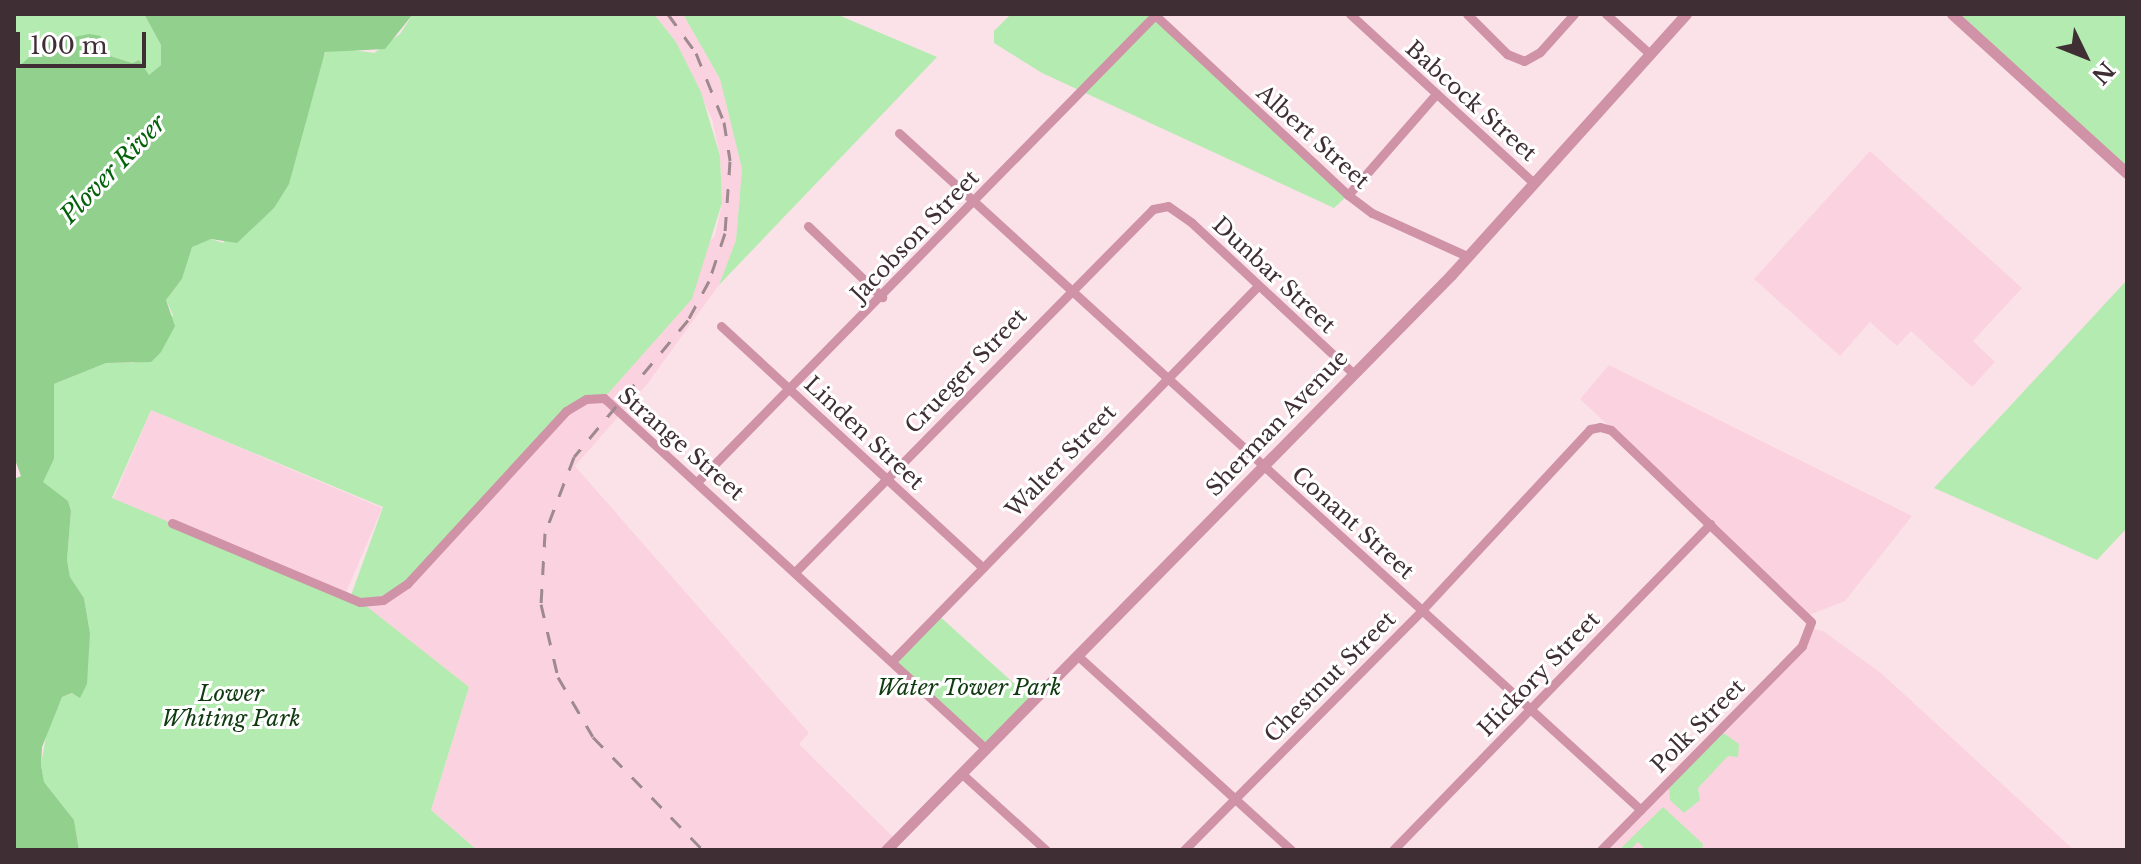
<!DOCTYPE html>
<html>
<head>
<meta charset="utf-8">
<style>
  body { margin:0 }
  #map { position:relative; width:2141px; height:864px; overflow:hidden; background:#fbe2e9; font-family:"Libre Baskerville",serif }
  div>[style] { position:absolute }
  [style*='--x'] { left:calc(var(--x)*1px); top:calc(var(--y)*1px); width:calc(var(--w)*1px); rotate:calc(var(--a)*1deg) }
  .built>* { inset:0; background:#fbd3e0; transform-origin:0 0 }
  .green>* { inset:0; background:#b4ebb0; transform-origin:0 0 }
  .water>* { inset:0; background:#92d08e }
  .minor>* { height:9px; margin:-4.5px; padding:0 4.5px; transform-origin:4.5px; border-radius:4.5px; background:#cf92a6 }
  .tertiary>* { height:11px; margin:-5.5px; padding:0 5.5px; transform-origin:5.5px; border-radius:5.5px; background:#cf92a6 }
  .rail>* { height:3px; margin-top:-1.5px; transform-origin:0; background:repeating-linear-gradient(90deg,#9e898f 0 14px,transparent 0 28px) }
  span { translate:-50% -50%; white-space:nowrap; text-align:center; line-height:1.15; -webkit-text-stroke:6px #fff; paint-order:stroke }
  .street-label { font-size:22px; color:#3f2f34 }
  .park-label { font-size:22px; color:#103b10; font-style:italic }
  .water-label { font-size:24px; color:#04620a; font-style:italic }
  .frame { position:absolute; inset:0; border:16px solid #3f2f34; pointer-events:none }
  .north { position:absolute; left:2045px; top:16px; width:80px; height:80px; -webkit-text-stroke:6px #fff; paint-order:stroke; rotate:133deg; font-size:22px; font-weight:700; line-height:32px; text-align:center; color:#3f2f34 }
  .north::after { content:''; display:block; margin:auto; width:28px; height:36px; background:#3f2f34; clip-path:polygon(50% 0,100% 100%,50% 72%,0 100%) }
  .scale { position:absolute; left:16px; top:32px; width:130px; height:36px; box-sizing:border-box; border:4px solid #3f2f34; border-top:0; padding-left:10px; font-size:24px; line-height:28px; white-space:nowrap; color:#3f2f34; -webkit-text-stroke:6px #fff; paint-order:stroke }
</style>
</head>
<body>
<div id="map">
  <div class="built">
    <i style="clip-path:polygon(654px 14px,683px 14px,720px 79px,742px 169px,736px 240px,719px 285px,648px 383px,575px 466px,809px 733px,799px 744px,896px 840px,886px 850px,477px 850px,431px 810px,469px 687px,360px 602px,715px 236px,722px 203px,720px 156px,712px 119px,676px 42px)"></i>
    <i style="clip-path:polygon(1870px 151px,2022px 288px,1973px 341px,1995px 362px,1972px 387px,1911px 331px,1897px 346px,1870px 322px,1840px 356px,1754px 279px)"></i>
    <i style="clip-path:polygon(1609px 365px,1912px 516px,1845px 601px,1809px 615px,1580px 399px)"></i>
    <i style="left:151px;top:410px;width:251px;height:97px;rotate:23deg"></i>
    <i style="clip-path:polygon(1810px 628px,1823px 631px,1881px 673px,2074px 850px,1601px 850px,1802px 646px)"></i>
  </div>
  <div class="green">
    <i style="clip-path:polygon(14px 14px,144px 14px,161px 45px,161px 65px,148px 76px,139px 60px,131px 63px,110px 56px,100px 46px,14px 71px)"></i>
    <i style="clip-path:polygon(evenodd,413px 14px,654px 14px,676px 42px,701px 92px,720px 156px,722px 203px,692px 299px,604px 398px,577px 403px,403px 589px,361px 602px,469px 687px,431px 810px,477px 850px,79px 850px,74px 820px,44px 782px,41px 765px,47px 730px,62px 697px,73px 693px,90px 633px,84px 598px,70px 577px,67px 560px,71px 511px,68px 501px,42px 482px,54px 459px,54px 384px,106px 363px,134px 363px,173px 315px,166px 300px,182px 279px,192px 246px,211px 239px,223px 243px,326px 52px,341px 48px,374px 53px,400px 34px,413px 14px,151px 410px,383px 507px,350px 598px,112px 498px,151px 410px)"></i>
    <i style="clip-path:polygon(683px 14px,836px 14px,937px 57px,719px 285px,736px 240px,742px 169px,720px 79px)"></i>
    <i style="clip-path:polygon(1011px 14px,1154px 14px,1348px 195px,1334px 208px,1042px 73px,994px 43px,994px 31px)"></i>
    <i style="clip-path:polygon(1960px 14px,2127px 14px,2127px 167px)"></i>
    <i style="clip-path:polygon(2127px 280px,2127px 528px,2097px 560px,1934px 488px)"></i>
    <i style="left:937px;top:614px;width:130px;height:65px;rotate:42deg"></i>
    <i style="clip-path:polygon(1722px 732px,1739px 744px,1738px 757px,1728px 756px,1698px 788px,1700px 800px,1684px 813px,1670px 800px,1669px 788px)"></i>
    <i style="clip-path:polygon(1663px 807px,1703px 844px,1702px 850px,1646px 850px,1638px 842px,1630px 850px,1619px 850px)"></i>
  </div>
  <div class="water">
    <i style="clip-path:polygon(144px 14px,413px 14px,385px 49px,325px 52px,289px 184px,274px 208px,237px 243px,211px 239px,192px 247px,182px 279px,166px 300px,175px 326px,161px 352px,151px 362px,106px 363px,54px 384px,54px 459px,43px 482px,68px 501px,71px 511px,67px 560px,70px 577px,84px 598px,90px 633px,87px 684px,80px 698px,72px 693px,62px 697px,42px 747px,41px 765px,44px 782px,74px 820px,79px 850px,14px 850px,14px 479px,21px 476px,14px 457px,14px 71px,45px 43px,89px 34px,101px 36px,100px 46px,110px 56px,132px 63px,139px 60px,149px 75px,161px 65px,161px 45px)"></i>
  </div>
  <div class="minor">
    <i style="--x:1350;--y:14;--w:250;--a:42.6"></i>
    <i style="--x:1467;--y:14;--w:57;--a:45"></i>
    <i style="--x:1507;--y:54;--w:18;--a:22"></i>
    <i style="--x:1524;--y:61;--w:18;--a:-29"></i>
    <i style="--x:1540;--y:52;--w:51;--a:-48.2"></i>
    <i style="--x:1606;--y:14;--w:59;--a:42.3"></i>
    <i style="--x:1155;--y:15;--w:264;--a:43"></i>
    <i style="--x:1348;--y:195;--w:30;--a:37"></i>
    <i style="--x:1372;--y:213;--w:104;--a:24.4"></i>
    <i style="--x:899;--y:133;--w:1004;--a:42.38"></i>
    <i style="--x:1348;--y:195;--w:134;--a:-48.9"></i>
    <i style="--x:808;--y:226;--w:103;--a:43.8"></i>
    <i style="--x:721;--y:326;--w:355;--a:42.7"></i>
    <i style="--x:698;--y:481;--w:654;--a:-45.56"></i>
    <i style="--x:172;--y:523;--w:204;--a:22.8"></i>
    <i style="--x:360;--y:602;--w:23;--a:-5"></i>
    <i style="--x:383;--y:600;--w:29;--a:-34"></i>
    <i style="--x:407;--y:584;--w:235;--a:-47.4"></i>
    <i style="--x:566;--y:411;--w:23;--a:-31"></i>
    <i style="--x:586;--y:399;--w:18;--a:-3"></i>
    <i style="--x:604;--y:398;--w:517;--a:42.57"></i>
    <i style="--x:796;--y:571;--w:508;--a:-45.4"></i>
    <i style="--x:1153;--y:209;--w:15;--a:-11"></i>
    <i style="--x:1168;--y:206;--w:29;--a:35"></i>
    <i style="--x:1192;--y:223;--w:220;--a:43"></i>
    <i style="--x:1078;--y:656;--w:288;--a:42.3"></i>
    <i style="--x:892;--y:661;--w:523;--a:-45.7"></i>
    <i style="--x:961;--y:773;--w:115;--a:42.2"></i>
    <i style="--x:1184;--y:850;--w:338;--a:-45.2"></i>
    <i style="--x:1422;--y:610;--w:247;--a:-47.1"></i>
    <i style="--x:1590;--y:429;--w:10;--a:-11"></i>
    <i style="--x:1600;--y:427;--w:11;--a:15"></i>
    <i style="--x:1611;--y:430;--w:277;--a:43.8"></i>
    <i style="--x:1811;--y:622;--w:26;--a:111"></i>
    <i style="--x:1802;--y:646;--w:286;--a:134.6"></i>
    <i style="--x:1393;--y:850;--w:455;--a:-45.8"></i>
  </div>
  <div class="tertiary">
    <i style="--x:1952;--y:14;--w:236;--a:42.3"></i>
    <i style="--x:886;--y:850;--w:806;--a:-45.5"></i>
    <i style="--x:1451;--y:275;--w:351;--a:-48"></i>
  </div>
  <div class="rail">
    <i style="--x:668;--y:14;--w:48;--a:54.3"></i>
    <i style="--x:696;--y:53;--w:74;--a:67.9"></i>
    <i style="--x:724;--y:122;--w:39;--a:81"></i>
    <i style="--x:730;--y:161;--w:72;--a:94"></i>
    <i style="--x:725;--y:233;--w:51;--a:108.4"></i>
    <i style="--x:709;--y:281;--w:44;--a:118.3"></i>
    <i style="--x:688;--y:320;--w:178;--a:129.8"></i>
    <i style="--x:574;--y:457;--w:81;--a:110.9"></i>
    <i style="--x:545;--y:533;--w:71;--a:93.2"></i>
    <i style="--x:541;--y:604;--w:75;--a:76.9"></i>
    <i style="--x:558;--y:677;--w:69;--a:59.7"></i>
    <i style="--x:593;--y:737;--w:158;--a:45.8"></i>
  </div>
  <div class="street-label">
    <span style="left:1471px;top:101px;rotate:42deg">Babcock Street</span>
    <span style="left:1313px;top:137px;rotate:42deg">Albert Street</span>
    <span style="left:915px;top:236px;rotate:-46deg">Jacobson Street</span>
    <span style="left:1274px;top:275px;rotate:43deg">Dunbar Street</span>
    <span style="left:966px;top:371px;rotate:-46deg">Crueger Street</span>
    <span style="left:1277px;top:423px;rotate:-46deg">Sherman Avenue</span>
    <span style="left:864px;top:433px;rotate:43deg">Linden Street</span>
    <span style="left:681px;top:444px;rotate:41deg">Strange Street</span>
    <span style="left:1061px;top:461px;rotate:-46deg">Walter Street</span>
    <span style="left:1353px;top:523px;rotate:42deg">Conant Street</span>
    <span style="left:1539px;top:674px;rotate:-46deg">Hickory Street</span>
    <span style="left:1330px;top:677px;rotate:-45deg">Chestnut Street</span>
    <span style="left:1698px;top:726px;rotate:-45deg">Polk Street</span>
  </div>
  <div class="park-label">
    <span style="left:969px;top:688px">Water Tower Park</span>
    <span style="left:231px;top:706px">Lower<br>Whiting Park</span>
  </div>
  <div class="water-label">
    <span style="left:113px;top:169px;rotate:-46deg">Plover River</span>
  </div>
  <div class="frame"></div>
  <div class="north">N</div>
  <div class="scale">100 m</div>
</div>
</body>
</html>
